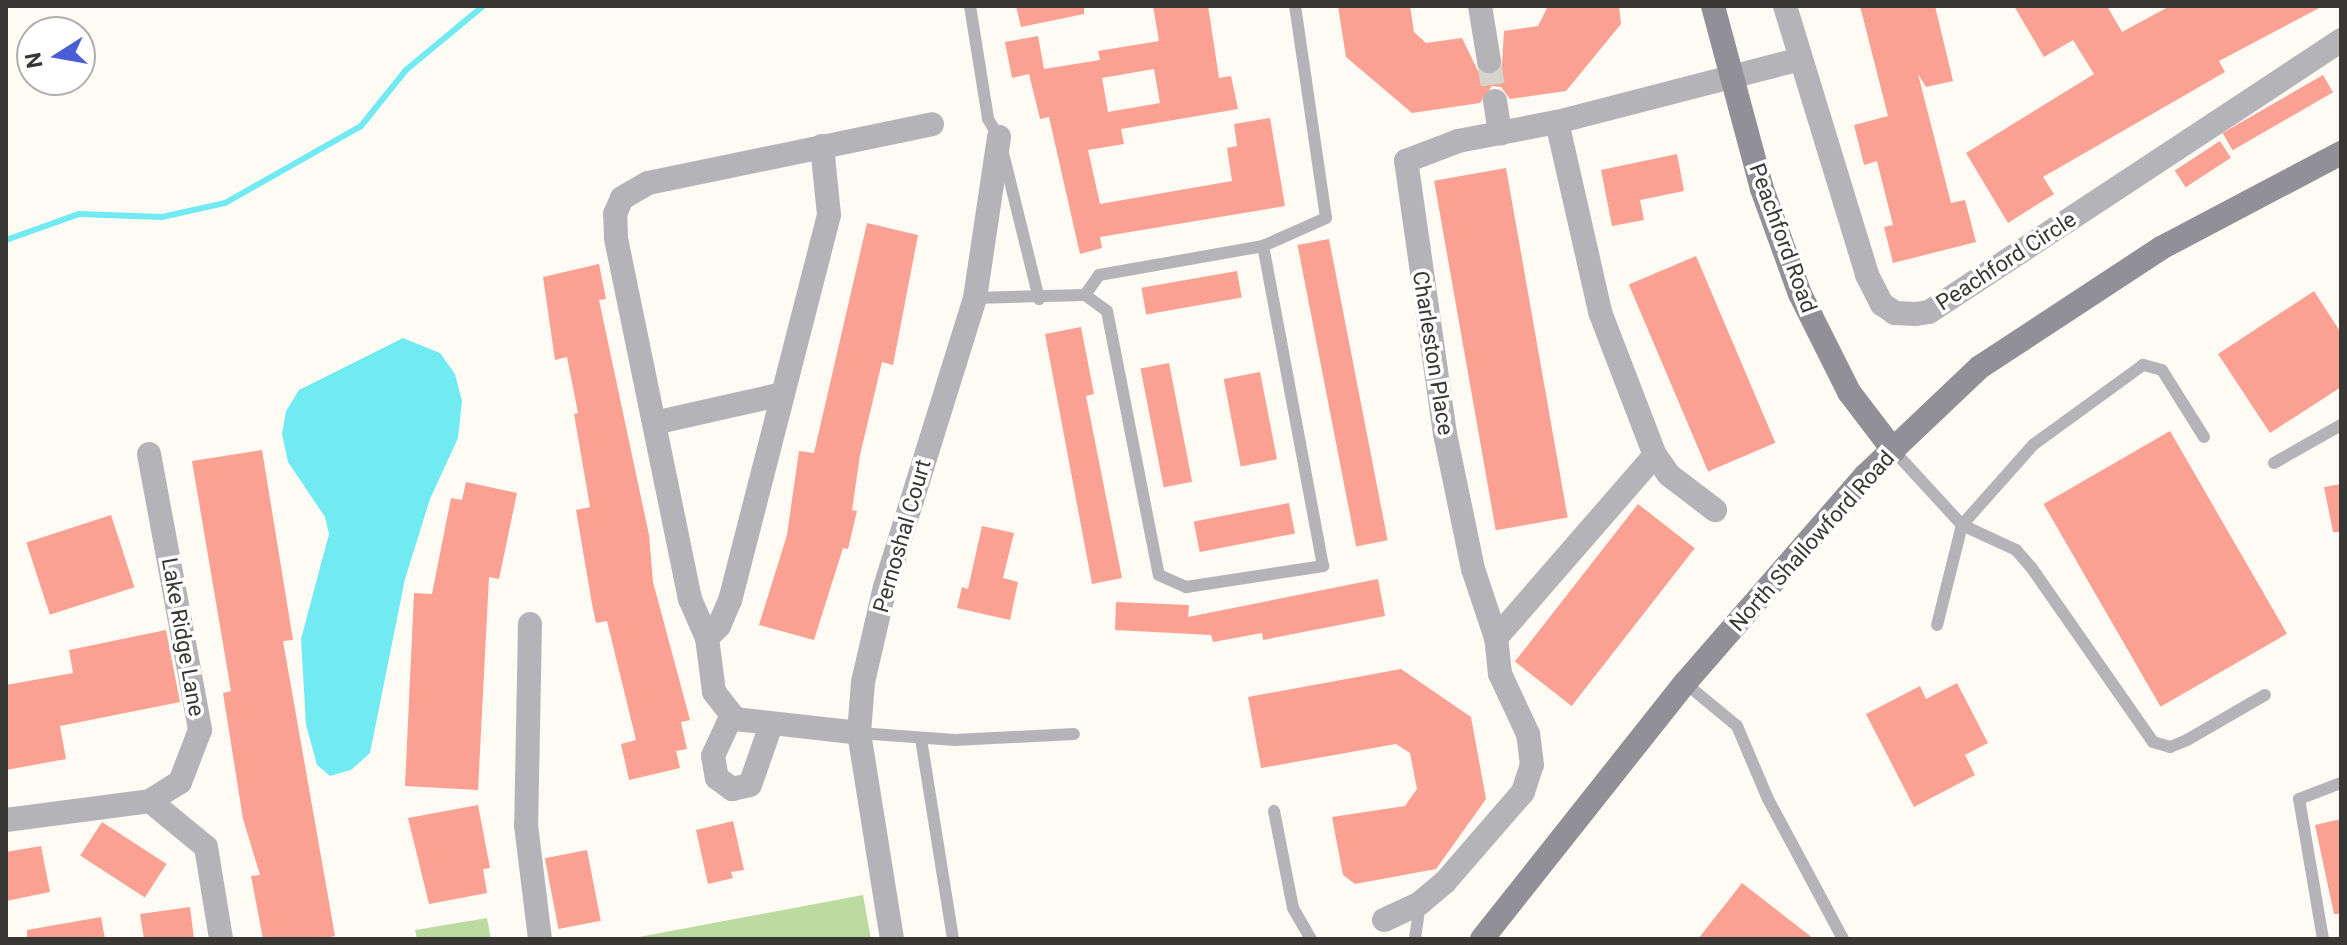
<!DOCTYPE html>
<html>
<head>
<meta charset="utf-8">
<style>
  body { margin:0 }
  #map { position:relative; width:2347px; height:945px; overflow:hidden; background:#fefbf5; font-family:Roboto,sans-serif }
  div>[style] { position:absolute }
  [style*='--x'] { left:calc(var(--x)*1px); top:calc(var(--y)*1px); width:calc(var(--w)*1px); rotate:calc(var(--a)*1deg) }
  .green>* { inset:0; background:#bcdba0 }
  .water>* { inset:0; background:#71eaf1 }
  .stream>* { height:6px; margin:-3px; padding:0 3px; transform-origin:3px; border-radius:3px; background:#71eaf1 }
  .building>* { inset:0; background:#faa193; transform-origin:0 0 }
  .street-tunnel>* { height:24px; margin-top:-12px; transform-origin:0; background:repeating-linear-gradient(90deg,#d7d4ce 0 24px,transparent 0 36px) }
  .lane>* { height:12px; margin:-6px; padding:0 6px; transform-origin:6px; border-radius:6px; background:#b4b3b8 }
  .street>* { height:24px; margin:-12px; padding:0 12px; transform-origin:12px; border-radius:12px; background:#b4b3b8 }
  .secondary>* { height:24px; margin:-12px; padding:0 12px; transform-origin:12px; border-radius:12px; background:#919097 }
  span { translate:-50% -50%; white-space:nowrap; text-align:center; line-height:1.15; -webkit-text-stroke:7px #fff; paint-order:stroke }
  .street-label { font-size:22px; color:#393733 }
  .frame { position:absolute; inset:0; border:8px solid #393733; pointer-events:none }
  .north { position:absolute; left:16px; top:16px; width:80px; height:80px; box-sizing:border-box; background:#fff; border:2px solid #b0afad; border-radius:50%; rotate:259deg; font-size:22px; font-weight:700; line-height:32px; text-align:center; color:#393733 }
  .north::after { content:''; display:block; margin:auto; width:28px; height:36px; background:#4b5fd4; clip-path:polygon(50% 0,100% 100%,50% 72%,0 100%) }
</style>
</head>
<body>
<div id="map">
  <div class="green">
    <i style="clip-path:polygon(863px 895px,871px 939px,628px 939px)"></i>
    <i style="clip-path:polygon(487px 918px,491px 939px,417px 939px,415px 930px)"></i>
  </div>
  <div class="water">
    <i style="clip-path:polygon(403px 338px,440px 353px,455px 374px,462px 401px,458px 438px,430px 499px,405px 579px,370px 753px,351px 770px,330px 776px,317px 765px,306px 725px,301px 639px,329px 534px,325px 517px,288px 462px,282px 434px,286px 411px,299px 390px)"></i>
  </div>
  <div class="stream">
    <i style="--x:6;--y:240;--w:77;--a:-19.6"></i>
    <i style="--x:79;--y:214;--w:83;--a:2.1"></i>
    <i style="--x:162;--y:217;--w:65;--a:-12.5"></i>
    <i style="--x:225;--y:203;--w:156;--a:-29.5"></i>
    <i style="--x:361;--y:126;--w:72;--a:-51.2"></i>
    <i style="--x:406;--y:70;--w:100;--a:-39.7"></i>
  </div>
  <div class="building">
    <i style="clip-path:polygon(1016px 6px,1084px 6px,1084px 14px,1021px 27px)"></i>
    <i style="clip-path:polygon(evenodd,1153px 6px,1208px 6px,1219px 78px,1231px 76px,1238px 109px,1121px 129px,1124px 144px,1088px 150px,1100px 204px,1232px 181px,1227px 148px,1237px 146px,1234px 124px,1270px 118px,1285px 206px,1100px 237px,1102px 248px,1080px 254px,1049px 117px,1040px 119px,1029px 74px,1012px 78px,1005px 42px,1038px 36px,1044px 69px,1100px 60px,1098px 51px,1159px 41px,1153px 6px,1154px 69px,1160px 103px,1108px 112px,1102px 78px,1154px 69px)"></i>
    <i style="clip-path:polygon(1338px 6px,1410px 6px,1414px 32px,1426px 43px,1462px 38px,1478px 71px,1501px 80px,1504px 31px,1538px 26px,1548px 6px,1619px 6px,1621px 24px,1566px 91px,1510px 99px,1501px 87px,1492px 86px,1480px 103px,1412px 113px,1346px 57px)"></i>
    <i style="clip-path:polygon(1860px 6px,1935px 6px,1953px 81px,1926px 87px,1918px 74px,1951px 203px,1965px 200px,1976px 242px,1893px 263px,1884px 227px,1893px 225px,1877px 161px,1864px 165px,1854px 125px,1888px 116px)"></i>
    <i style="clip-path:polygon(2014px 6px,2107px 6px,2122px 32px,2170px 6px,2323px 6px,2219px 61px,2225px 72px,2043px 177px,2054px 194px,2008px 223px,1966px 153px,2094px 74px,2073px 40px,2044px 57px)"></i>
    <i style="left:2323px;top:75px;width:20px;height:116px;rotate:60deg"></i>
    <i style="left:2220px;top:141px;width:20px;height:54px;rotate:57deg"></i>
    <i style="clip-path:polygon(1677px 154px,1684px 191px,1640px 200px,1644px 220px,1612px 226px,1601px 170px)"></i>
    <i style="left:1506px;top:168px;width:355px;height:73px;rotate:80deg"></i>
    <i style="clip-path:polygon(867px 223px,918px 235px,893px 365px,882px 362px,860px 455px,852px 510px,857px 511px,848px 549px,843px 548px,814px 640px,759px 625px,787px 535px,799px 451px,814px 453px)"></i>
    <i style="left:1329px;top:239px;width:307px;height:32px;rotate:79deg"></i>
    <i style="left:1696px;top:256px;width:203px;height:73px;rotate:67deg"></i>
    <i style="clip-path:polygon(599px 264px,606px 299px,599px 300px,649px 535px,653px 582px,690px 720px,681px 722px,687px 749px,676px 751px,680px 768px,629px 780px,621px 744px,636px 740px,607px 621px,596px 623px,592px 604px,576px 510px,590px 507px,574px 414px,578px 413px,567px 357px,555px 360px,543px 277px)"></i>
    <i style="left:1237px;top:271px;width:27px;height:97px;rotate:80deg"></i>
    <i style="clip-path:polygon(2314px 291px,2341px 333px,2341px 387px,2270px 433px,2218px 354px)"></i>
    <i style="clip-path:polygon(1081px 327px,1094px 394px,1086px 396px,1122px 578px,1092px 584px,1045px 334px)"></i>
    <i style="left:1169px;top:363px;width:121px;height:29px;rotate:79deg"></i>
    <i style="left:1260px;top:372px;width:89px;height:37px;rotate:79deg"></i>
    <i style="left:2170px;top:431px;width:234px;height:146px;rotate:60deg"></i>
    <i style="clip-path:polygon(262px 450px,293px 640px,283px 641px,335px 936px,321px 939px,263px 939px,251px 876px,260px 875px,243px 819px,223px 693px,231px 691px,192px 461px)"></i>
    <i style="clip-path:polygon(466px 482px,517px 493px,499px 579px,489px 577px,478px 790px,405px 786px,414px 593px,432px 594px,451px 498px,462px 500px)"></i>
    <i style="clip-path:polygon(2341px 484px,2341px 532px,2333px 532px,2324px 487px)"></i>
    <i style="left:1289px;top:503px;width:31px;height:97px;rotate:79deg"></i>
    <i style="left:1638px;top:504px;width:72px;height:200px;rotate:38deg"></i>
    <i style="left:111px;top:515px;width:76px;height:89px;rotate:72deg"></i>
    <i style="clip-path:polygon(982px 526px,1014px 533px,1003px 578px,1018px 582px,1010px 620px,957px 608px,962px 587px,968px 589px)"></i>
    <i style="clip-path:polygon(1378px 579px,1385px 616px,1263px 640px,1262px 633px,1213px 642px,1211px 635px,1115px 630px,1116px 602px,1189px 605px,1188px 617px)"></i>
    <i style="clip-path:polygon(166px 630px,180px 702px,60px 726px,66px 759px,6px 770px,6px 685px,73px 673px,69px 650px)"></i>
    <i style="clip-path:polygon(1401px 669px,1471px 717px,1486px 799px,1436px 869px,1355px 884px,1343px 875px,1332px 817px,1405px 806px,1417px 789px,1410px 753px,1396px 744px,1261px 768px,1248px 697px)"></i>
    <i style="clip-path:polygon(1957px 683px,1988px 743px,1965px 755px,1975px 775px,1914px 807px,1866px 714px,1920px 686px,1926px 699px)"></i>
    <i style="clip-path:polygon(478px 805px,490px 868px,483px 869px,487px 893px,429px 904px,408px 818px)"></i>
    <i style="clip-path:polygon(2341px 819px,2341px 914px,2334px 914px,2315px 825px)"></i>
    <i style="clip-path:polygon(733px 821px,744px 870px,731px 872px,733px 878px,708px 884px,696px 830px)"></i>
    <i style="left:102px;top:822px;width:77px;height:40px;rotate:33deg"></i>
    <i style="clip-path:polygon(41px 846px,50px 892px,6px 901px,6px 852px)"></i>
    <i style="left:587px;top:850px;width:72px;height:43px;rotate:79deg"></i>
    <i style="clip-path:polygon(1742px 883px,1814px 939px,1698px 939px)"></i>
    <i style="clip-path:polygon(190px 907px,194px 939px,144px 939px,140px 914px)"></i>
    <i style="clip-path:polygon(101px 917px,105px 939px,27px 939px,27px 930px)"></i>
  </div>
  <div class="street-tunnel">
    <i style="--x:1489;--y:61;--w:40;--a:81.5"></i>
  </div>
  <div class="lane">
    <i style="--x:970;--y:6;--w:114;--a:80.9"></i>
    <i style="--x:988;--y:119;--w:21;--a:59"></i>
    <i style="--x:999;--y:137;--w:167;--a:76.1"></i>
    <i style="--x:1085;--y:295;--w:24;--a:-55"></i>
    <i style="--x:1099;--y:275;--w:167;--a:-10"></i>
    <i style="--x:1263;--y:246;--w:69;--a:-24"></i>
    <i style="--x:1326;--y:218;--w:214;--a:-98.3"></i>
    <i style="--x:975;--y:298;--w:110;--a:-1.6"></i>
    <i style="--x:1085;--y:295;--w:27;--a:36"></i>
    <i style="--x:1107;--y:311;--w:269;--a:78.9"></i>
    <i style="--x:1159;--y:575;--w:30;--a:24"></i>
    <i style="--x:1186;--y:587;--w:139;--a:-8.7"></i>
    <i style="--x:1323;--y:566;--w:326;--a:-100.6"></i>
    <i style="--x:2204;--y:437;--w:79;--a:-122.1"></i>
    <i style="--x:2162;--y:370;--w:20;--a:-165"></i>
    <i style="--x:2143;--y:365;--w:136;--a:144"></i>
    <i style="--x:2033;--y:445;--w:107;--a:131.6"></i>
    <i style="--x:1962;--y:525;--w:60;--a:24.8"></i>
    <i style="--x:2016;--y:550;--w:23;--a:49"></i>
    <i style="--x:2031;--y:567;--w:213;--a:55.1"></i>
    <i style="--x:2153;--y:742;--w:18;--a:16"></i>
    <i style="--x:2170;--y:747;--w:18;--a:-22"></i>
    <i style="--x:2187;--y:740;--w:90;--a:-30"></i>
    <i style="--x:1894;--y:451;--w:100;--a:47.4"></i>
    <i style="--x:1962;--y:525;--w:103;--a:104"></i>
    <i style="--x:2274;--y:463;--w:77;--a:-29.6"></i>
    <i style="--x:1685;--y:683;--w:67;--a:39.6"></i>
    <i style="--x:1737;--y:726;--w:79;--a:67"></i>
    <i style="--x:1768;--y:799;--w:159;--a:61.8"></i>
    <i style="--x:859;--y:733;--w:96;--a:4.2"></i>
    <i style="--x:955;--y:740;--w:119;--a:-2.9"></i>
    <i style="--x:921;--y:739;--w:203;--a:80.9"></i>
    <i style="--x:1274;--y:811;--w:99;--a:78.9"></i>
    <i style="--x:1293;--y:908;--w:36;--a:60"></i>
    <i style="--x:1415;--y:939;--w:36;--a:-82"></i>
    <i style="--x:2323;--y:939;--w:142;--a:-99.7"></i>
    <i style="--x:2299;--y:799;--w:45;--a:-20.9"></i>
  </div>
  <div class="street">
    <i style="--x:1480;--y:6;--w:56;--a:80.7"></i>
    <i style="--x:1785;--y:6;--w:281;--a:73"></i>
    <i style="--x:1867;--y:275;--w:33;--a:63"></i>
    <i style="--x:1882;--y:304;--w:16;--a:35"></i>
    <i style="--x:1895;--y:313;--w:21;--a:3"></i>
    <i style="--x:1916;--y:314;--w:13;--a:-9"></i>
    <i style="--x:1929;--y:312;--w:494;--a:-33.4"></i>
    <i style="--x:1495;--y:101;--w:33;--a:81"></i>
    <i style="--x:1557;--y:122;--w:195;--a:77.2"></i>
    <i style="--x:1600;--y:312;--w:153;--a:69"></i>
    <i style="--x:1655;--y:455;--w:24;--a:55"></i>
    <i style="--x:1669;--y:475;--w:58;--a:37.3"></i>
    <i style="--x:822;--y:146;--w:69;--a:84.2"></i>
    <i style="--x:829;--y:215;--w:398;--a:104.4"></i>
    <i style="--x:730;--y:600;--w:28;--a:113"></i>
    <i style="--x:719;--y:626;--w:17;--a:135"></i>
    <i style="--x:707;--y:638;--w:54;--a:82.6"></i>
    <i style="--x:714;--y:692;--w:34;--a:52"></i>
    <i style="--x:735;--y:719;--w:125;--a:6.4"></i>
    <i style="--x:654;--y:423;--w:132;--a:-12.7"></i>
    <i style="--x:149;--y:454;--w:281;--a:79.5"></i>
    <i style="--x:200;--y:730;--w:56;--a:111"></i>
    <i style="--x:180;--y:782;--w:36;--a:148"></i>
    <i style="--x:150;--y:801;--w:72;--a:39.4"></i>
    <i style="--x:206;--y:847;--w:93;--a:80.7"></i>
    <i style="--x:530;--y:624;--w:201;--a:91.1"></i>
    <i style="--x:526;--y:825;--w:115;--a:83"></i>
    <i style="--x:707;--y:638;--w:43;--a:-113.6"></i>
    <i style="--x:690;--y:599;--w:369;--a:-101.6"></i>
    <i style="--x:616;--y:237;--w:23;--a:-92"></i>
    <i style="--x:615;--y:214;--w:17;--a:-66"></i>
    <i style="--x:622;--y:198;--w:30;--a:-30"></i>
    <i style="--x:648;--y:183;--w:290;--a:-11.7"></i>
    <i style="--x:1496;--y:638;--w:73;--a:-108.4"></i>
    <i style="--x:1473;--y:569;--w:138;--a:-101.7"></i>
    <i style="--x:1445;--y:434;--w:276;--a:-98.1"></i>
    <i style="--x:1406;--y:161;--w:56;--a:-21"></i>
    <i style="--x:1458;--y:141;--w:101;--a:-10.9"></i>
    <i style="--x:1557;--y:122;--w:251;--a:-14.5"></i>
    <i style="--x:731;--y:717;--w:43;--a:114.8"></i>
    <i style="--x:713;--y:756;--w:22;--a:80"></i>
    <i style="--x:717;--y:778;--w:19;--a:36"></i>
    <i style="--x:732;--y:789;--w:18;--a:-13"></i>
    <i style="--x:750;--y:785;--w:64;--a:-70.7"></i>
    <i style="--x:6;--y:820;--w:145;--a:-7.5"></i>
    <i style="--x:1384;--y:920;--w:40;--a:-25"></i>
    <i style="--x:1420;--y:903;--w:33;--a:-40"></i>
    <i style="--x:1445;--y:882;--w:119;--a:-49.1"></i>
    <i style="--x:1523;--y:792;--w:28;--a:-72"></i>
    <i style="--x:1532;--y:765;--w:31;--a:-97"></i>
    <i style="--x:1528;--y:734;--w:66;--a:-115"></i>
    <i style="--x:1500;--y:674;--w:36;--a:-96"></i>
    <i style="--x:1496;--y:638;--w:242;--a:-49"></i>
    <i style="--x:892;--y:939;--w:209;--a:-99.1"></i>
    <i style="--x:859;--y:733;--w:51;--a:-85.5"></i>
    <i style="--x:863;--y:682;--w:98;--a:-77"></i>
    <i style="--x:885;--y:587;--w:303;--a:-72.7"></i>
    <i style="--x:975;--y:298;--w:163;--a:-81.5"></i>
  </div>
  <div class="secondary">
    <i style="--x:1713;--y:6;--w:189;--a:75"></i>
    <i style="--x:1762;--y:189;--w:112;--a:70.1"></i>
    <i style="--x:1800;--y:294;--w:110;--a:63.4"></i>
    <i style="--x:1849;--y:392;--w:74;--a:52.7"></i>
    <i style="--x:1482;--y:939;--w:327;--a:-51.6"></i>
    <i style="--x:1685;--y:683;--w:131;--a:-49"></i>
    <i style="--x:1771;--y:584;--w:143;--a:-49"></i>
    <i style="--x:1865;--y:476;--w:158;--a:-43.5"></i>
    <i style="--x:1980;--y:367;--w:217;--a:-33.3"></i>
    <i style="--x:2161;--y:248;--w:204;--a:-27.8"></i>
  </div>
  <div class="street-label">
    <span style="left:1783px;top:238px;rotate:70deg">Peachford Road</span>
    <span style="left:2006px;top:261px;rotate:-33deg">Peachford Circle</span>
    <span style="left:1433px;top:353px;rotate:81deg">Charleston Place</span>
    <span style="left:902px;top:536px;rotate:-74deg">Pernoshal Court</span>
    <span style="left:1812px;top:541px;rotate:-48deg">North Shallowford Road</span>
    <span style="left:183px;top:637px;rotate:80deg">Lake Ridge Lane</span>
  </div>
  <div class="frame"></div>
  <div class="north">N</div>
</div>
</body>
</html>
